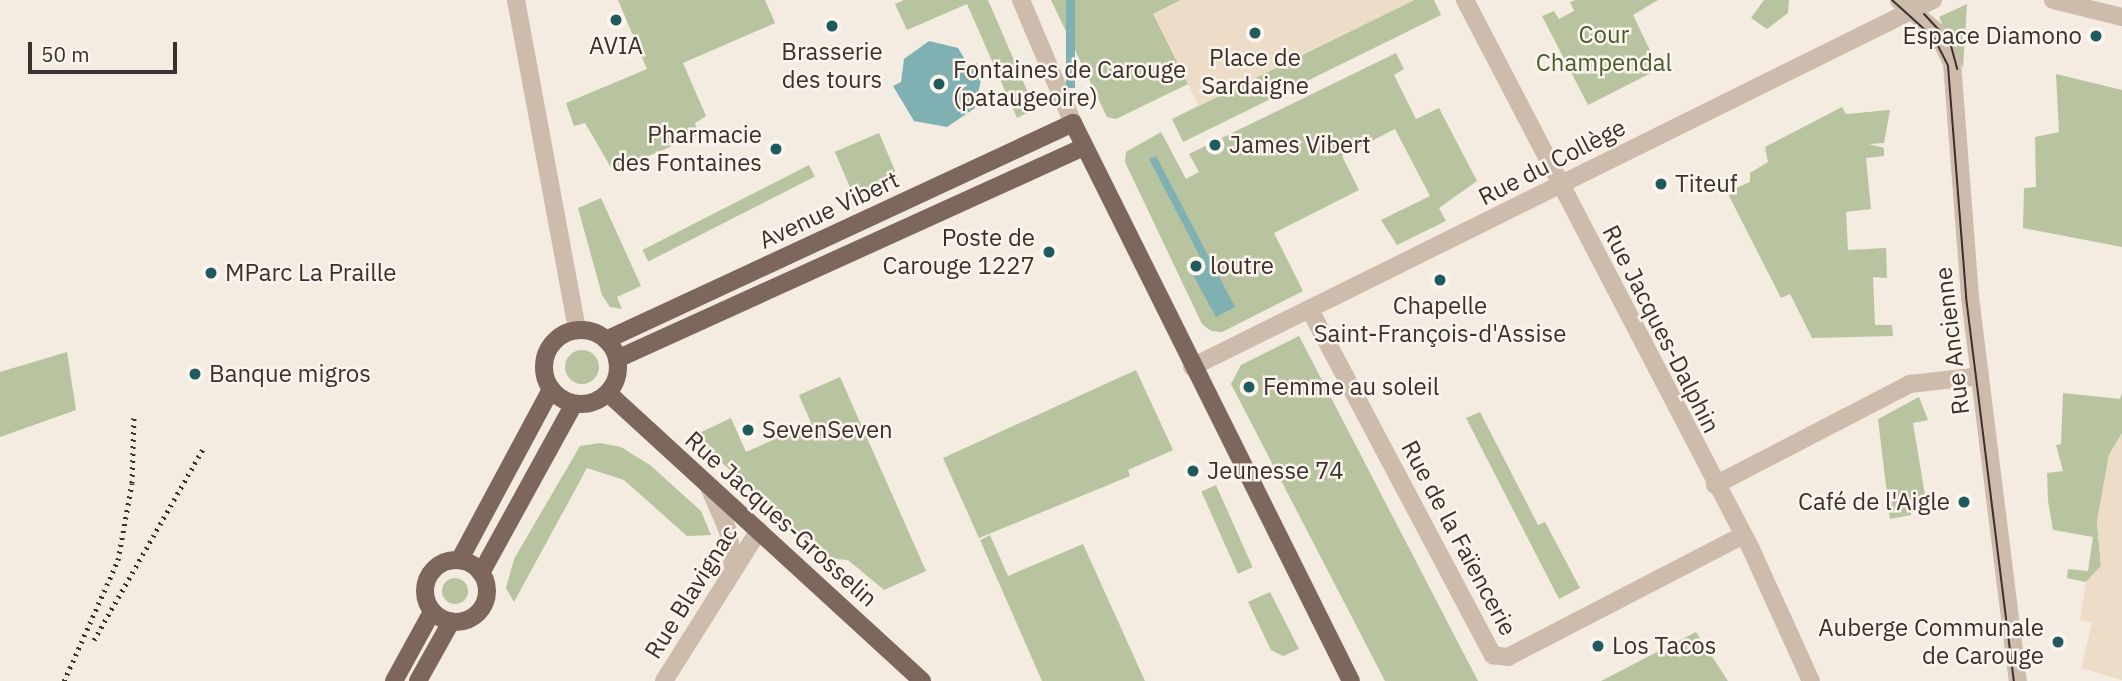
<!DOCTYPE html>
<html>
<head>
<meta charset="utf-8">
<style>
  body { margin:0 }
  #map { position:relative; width:2122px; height:681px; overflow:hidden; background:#f4ebe1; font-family:"IBM Plex Sans",sans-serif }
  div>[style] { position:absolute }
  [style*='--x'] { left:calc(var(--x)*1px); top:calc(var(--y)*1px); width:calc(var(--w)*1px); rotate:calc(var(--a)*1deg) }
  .green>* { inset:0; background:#b8c4a0; transform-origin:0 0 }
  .round { border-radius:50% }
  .plaza>* { inset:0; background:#ecdcc8 }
  .water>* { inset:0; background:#7fb0b2; transform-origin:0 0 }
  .minor>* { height:18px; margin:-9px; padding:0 9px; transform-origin:9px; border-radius:9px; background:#cdbbac }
  .major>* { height:18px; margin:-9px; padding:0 9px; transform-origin:9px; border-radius:9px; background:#7d675c }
  .major>.ring { margin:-9px; padding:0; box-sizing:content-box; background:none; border:18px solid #7d675c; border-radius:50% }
  .tram>* { height:2px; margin:-1px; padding:0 1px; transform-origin:1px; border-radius:1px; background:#3b302b }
  .rail>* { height:5px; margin-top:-2.5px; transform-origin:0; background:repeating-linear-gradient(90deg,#3b302b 0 2px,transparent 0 7px) }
  .dots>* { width:19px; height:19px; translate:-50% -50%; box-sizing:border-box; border:4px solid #fbf5ee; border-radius:50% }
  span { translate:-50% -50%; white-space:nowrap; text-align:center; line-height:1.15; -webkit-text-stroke:5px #fbf5ee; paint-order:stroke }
  .park-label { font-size:24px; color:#4a5a2e }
  .poi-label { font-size:24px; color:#3b302b }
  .right { translate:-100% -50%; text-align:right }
  .left { translate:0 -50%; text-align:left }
  .street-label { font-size:24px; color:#3b302b }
  .scale { position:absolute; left:28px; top:42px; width:149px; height:32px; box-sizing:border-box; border:4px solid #3b302b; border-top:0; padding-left:9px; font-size:21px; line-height:24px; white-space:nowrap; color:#3b302b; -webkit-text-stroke:5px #fbf5ee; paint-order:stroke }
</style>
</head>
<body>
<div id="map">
  <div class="green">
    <i style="clip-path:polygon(618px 0,765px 0,775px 23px,683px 63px,706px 116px,695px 123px,698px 135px,613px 171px,585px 123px,574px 126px,566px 103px,647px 69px)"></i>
    <i style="clip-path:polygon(904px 0,988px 0,1035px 109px,1017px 118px,967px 4px,907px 30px,895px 4px)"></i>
    <i style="clip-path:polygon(1051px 0,1181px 0,1154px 14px,1188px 84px,1116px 119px,1107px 117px)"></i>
    <i style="clip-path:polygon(1414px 0,1434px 0,1441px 15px,1183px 142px,1172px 119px)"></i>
    <i style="clip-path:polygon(1576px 0,1658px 0,1633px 15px,1659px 69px,1588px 105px,1542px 16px,1554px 11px,1559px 19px,1574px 11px,1570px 2px)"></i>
    <i style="clip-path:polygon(1764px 0,1789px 0,1788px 13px,1767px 29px,1751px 18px)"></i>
    <i style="clip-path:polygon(1967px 4px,1963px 68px,1939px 17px)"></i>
    <i style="clip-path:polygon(1396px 53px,1404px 69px,1394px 75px,1416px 119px,1439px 108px,1477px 181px,1439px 208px,1446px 221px,1397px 245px,1381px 220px,1430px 196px,1395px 129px,1342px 156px,1359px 190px,1274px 233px,1303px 291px,1222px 332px,1211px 331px,1202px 324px,1125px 162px,1126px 152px,1161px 132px,1186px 179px,1199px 172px,1189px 154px)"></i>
    <i style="clip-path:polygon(2056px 74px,2122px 90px,2122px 247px,2023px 228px,2024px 188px,2036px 187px,2035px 137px,2059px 132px)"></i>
    <i style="clip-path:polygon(1842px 107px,1846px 114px,1890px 110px,1884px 143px,1869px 144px,1884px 148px,1884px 156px,1866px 158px,1871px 209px,1846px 212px,1848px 250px,1886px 248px,1887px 278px,1873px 277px,1875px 325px,1892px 325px,1893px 336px,1812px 338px,1790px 294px,1781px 298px,1727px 192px,1750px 182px,1750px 173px,1768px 162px,1765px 147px)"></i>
    <i style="left:879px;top:133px;width:50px;height:48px;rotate:67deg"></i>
    <i style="left:809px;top:165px;width:13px;height:187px;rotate:63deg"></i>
    <i style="clip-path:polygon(601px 198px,641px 286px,617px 297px,622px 309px,610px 307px,602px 295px,578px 208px)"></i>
    <i style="clip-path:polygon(1299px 336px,1478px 681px,1385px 681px,1231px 384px,1241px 365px)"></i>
    <i class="round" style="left:565px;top:350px;width:34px;height:34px"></i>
    <i style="clip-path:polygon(67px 352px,76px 410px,0 437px,0 372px)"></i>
    <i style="clip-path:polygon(1136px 370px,1173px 450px,1128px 470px,1130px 476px,979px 538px,943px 458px)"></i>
    <i style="clip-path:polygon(840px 377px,926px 571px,884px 590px,848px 560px,826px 558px,693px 436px,731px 418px,746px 452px,811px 423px,799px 395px)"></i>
    <i style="clip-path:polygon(2063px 393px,2120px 399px,2122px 393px,2122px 433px,2109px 455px,2097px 522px,2101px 566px,2086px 582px,2067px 578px,2068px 569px,2088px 571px,2093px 537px,2053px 530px,2048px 501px,2047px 473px,2063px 471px,2056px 445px,2061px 444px)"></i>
    <i style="clip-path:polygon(1919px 397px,1928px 420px,1913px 423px,1926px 501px,1912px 503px,1911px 515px,1890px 519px,1878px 419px)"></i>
    <i style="clip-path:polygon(1480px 412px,1538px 525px,1545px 522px,1580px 588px,1559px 599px,1466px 418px)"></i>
    <i style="clip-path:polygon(600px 443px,621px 447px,650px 465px,701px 511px,711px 535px,687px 536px,624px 480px,587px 468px,514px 602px,506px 588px,514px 559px,580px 446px)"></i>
    <i style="left:1216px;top:485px;width:90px;height:16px;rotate:66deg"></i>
    <i style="clip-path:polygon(990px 535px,1008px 576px,1083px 544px,1145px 681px,1042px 681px,980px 540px)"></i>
    <i class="round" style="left:442px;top:578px;width:26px;height:26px"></i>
    <i style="clip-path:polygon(1270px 592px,1299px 649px,1283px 656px,1271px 650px,1248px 602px)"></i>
    <i style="clip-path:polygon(1696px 632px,1728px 681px,1601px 681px,1632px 665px)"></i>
  </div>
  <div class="plaza">
    <i style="clip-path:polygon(1181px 0,1414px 0,1199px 106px,1153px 14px)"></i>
    <i style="clip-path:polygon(2122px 433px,2122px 680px,2081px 668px,2092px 623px,2080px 620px,2086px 582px,2101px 566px,2097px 522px,2109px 455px)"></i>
  </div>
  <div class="water">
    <i style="left:1066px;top:0;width:9px;height:88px"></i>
    <i style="clip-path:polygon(929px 41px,958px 48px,969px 66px,977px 63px,982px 75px,975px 108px,947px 127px,914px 121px,893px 86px,901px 82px,904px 59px)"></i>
    <i style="clip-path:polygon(1156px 156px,1235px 307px,1216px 317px,1193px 275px,1206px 268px,1149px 159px)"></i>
  </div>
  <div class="minor">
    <i style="--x:516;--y:0;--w:336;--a:79.5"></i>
    <i style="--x:1021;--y:0;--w:134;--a:67.1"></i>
    <i style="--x:1465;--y:0;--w:619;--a:62.48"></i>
    <i style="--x:1751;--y:549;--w:145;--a:65.6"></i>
    <i style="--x:1899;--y:0;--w:50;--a:40.1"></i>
    <i style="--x:1937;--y:32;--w:34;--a:64"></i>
    <i style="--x:1952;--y:63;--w:235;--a:85.6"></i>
    <i style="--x:1970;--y:297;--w:387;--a:82.9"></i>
    <i style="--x:2053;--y:0;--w:71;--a:13.8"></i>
    <i style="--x:1310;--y:310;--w:391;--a:62.1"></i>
    <i style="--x:1493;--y:655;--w:15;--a:8"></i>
    <i style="--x:1508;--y:657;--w:263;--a:-27.4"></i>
    <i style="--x:1192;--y:367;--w:827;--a:-26.35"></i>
    <i style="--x:1715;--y:485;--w:220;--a:-27.4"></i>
    <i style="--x:1910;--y:384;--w:70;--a:-6.5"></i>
    <i style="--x:709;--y:487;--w:48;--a:66.6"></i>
    <i style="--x:728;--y:531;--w:35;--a:82"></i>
    <i style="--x:664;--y:681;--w:178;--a:-57.8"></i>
  </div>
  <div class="major">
    <i class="ring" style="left:544px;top:330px;width:56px;height:56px"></i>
    <i style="--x:606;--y:340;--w:515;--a:-24.92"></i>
    <i style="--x:1073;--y:123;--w:623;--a:63.52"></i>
    <i style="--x:617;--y:359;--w:513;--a:-24.42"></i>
    <i style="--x:608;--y:393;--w:426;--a:42.5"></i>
    <i style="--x:460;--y:559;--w:193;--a:-61.8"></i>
    <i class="ring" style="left:425px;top:560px;width:44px;height:44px"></i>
    <i style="--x:481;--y:573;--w:193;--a:-61.2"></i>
    <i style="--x:394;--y:681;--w:79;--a:-61.2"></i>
    <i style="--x:418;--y:681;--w:68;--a:-60.8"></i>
  </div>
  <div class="tram">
    <i style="--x:1892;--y:0;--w:57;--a:42.1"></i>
    <i style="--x:1934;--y:38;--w:31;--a:63"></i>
    <i style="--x:1948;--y:66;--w:232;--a:85.5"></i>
    <i style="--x:1966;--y:297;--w:387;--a:82.9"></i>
    <i style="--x:1924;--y:14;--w:38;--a:47"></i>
    <i style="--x:1950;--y:42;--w:28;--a:75"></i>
  </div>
  <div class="rail">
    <i style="--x:94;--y:640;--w:220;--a:-60.3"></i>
    <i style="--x:64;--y:681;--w:133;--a:-65.9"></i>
    <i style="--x:118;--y:560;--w:78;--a:-79.7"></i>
    <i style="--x:132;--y:483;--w:68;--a:-88.3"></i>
  </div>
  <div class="dots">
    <i style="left:616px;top:20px;background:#1f5a5e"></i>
    <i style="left:832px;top:26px;background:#1f5a5e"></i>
    <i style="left:1255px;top:33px;background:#1f5a5e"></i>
    <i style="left:2096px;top:36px;background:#1f5a5e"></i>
    <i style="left:939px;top:84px;background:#1f5a5e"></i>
    <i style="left:1215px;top:145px;background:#1f5a5e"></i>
    <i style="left:776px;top:149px;background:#1f5a5e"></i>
    <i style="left:1661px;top:184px;background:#1f5a5e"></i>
    <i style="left:1049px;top:252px;background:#1f5a5e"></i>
    <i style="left:1196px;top:266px;background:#1f5a5e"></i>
    <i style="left:211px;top:273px;background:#1f5a5e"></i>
    <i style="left:1440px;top:280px;background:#1f5a5e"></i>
    <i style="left:195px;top:374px;background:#1f5a5e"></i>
    <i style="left:1249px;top:387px;background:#1f5a5e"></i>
    <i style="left:748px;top:430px;background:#1f5a5e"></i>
    <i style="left:1193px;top:471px;background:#1f5a5e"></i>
    <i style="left:1964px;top:502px;background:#1f5a5e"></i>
    <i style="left:2058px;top:642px;background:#1f5a5e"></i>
    <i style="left:1598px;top:646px;background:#1f5a5e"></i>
  </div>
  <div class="park-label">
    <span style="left:1604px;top:49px">Cour<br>Champendal</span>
  </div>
  <div class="poi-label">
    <span class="right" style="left:2082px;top:36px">Espace Diamono</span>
    <span style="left:616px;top:46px">AVIA</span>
    <span style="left:832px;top:66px">Brasserie<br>des tours</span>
    <span style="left:1255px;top:72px">Place de<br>Sardaigne</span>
    <span class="left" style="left:953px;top:84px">Fontaines de Carouge<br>(pataugeoire)</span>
    <span class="right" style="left:762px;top:149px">Pharmacie<br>des Fontaines</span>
    <span class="left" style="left:1229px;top:145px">James Vibert</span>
    <span class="left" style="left:1675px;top:184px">Titeuf</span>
    <span class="right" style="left:1035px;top:252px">Poste de<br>Carouge 1227</span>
    <span class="left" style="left:1210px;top:266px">loutre</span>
    <span class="left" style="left:225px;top:273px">MParc La Praille</span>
    <span style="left:1440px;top:320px">Chapelle<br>Saint-François-d'Assise</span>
    <span class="left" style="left:209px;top:374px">Banque migros</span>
    <span class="left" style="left:1263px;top:387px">Femme au soleil</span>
    <span class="left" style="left:762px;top:430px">SevenSeven</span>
    <span class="left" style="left:1207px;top:471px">Jeunesse 74</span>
    <span class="right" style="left:1950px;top:502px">Café de l'Aigle</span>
    <span class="right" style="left:2044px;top:642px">Auberge Communale<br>de Carouge</span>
    <span class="left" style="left:1612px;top:646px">Los Tacos</span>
  </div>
  <div class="street-label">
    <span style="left:1552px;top:162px;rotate:-27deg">Rue du Collège</span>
    <span style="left:829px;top:210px;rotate:-25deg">Avenue Vibert</span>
    <span style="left:1661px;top:329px;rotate:63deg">Rue Jacques-Dalphin</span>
    <span style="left:1952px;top:341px;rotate:-97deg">Rue Ancienne</span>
    <span style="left:781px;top:519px;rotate:42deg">Rue Jacques-Grosselin</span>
    <span style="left:1459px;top:538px;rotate:62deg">Rue de la Faïencerie</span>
    <span style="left:691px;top:592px;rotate:-58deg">Rue Blavignac</span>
  </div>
  <div class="scale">50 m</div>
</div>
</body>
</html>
